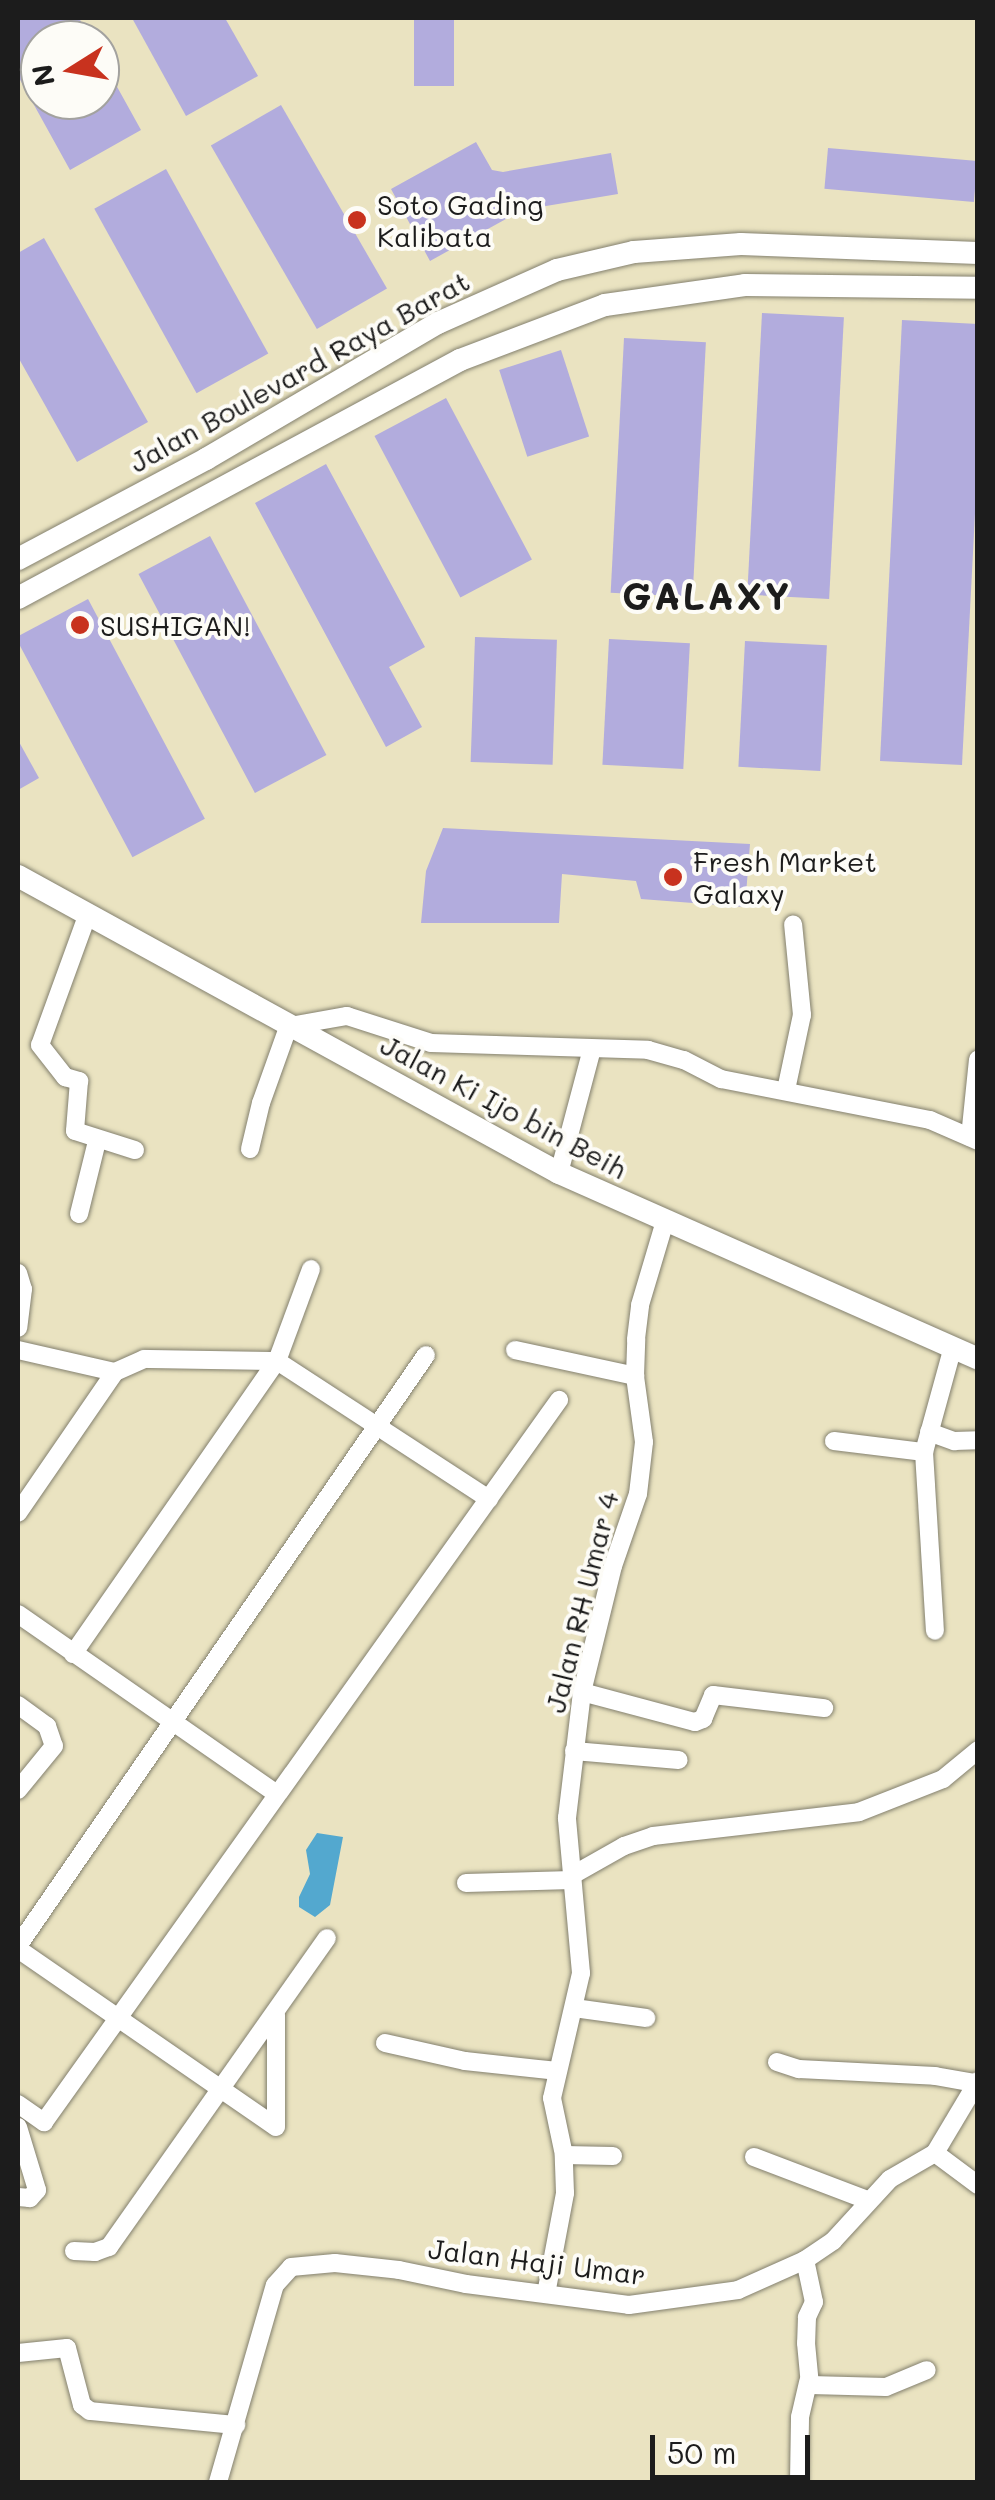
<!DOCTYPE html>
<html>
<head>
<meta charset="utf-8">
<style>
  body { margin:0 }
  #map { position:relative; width:995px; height:2500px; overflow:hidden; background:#eae3c1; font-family:Mali,sans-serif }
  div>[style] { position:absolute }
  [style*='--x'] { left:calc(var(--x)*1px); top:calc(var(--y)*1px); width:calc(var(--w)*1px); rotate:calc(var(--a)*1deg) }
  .water>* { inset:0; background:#53a8cf }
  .building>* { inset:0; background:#b2acdd; transform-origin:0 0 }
  .roads { filter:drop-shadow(0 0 2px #83806e) drop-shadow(0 0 2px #83806e) }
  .street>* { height:18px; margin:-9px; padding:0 9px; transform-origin:9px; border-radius:9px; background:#fff }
  .secondary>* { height:22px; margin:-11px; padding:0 11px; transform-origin:11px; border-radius:11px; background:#fff }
  .dots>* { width:28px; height:28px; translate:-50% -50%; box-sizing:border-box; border:5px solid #fdfcf7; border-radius:50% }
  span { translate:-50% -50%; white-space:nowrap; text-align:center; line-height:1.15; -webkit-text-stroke:8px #fdfcf7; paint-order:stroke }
  .poi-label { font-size:28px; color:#1c1c1c }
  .left { translate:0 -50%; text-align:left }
  .street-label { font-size:28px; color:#1c1c1c }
  .district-label { font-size:38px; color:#1c1c1c; font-weight:700; letter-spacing:2.5px }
  .frame { position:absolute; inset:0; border:20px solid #1c1c1c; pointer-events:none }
  .north { position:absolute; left:20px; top:20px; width:100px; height:100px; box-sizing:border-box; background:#fdfcf7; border:2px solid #a3a29f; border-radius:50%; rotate:259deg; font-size:28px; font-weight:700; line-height:40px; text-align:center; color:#1c1c1c }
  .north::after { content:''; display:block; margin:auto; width:35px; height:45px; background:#c8321e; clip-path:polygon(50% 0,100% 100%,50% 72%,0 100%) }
  .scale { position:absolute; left:650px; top:2435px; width:160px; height:45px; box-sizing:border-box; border:5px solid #1c1c1c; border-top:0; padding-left:12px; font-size:30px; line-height:35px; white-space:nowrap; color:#1c1c1c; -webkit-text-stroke:8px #fdfcf7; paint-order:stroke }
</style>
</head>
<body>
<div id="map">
  <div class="water">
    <i style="clip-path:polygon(317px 1833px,343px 1837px,330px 1905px,315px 1917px,299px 1907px,299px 1897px,310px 1874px,306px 1850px)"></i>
  </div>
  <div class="building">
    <i style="clip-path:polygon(18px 18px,79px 18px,91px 40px,40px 40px,40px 100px,100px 100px,100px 56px,141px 130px,70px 170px,18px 76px)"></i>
    <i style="clip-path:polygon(132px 18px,225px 18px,258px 76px,186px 116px)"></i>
    <i style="left:414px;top:18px;width:40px;height:68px"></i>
    <i style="left:281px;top:105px;width:212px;height:81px;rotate:60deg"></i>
    <i style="clip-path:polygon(476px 142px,492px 170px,503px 172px,611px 153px,618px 194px,522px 210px,430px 261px,391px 189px)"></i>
    <i style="left:828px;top:148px;width:150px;height:41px;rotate:5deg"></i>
    <i style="left:166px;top:169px;width:211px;height:82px;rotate:61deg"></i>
    <i style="clip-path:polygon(44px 238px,148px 422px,77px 462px,18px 357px,18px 253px)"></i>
    <i style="left:762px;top:313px;width:82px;height:282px;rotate:3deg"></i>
    <i style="clip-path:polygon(902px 320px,978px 324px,978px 456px,962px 765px,880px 761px)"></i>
    <i style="left:624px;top:338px;width:82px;height:255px;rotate:3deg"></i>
    <i style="left:561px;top:350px;width:91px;height:65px;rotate:72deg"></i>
    <i style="left:446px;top:398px;width:183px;height:81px;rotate:62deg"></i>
    <i style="clip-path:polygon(326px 464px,425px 647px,389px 667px,422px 727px,386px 747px,255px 503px)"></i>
    <i style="left:210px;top:536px;width:248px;height:81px;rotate:62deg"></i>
    <i style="left:88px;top:599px;width:249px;height:82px;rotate:62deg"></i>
    <i style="left:475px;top:637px;width:82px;height:125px;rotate:2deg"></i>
    <i style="left:609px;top:639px;width:81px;height:126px;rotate:3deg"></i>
    <i style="left:745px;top:641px;width:82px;height:126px;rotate:3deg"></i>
    <i style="clip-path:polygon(18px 740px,39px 778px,18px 790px)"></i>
    <i style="clip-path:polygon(443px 828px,750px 844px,745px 907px,641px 899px,636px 881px,562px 874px,559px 923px,421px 923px,426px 871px)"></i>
  </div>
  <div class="roads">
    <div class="street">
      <i style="--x:87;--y:916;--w:137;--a:110"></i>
      <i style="--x:40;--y:1045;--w:41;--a:52"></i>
      <i style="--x:65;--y:1077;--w:15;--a:16"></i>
      <i style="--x:79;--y:1081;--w:50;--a:94.6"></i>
      <i style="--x:75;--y:1131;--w:63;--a:17.6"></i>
      <i style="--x:290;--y:1026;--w:58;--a:-10"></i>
      <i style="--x:347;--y:1016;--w:88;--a:17.8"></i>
      <i style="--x:431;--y:1043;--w:217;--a:1.8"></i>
      <i style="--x:648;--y:1050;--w:37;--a:16"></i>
      <i style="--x:684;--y:1060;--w:42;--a:27.2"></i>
      <i style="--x:721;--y:1079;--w:213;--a:11.1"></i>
      <i style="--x:930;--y:1120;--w:52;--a:23.6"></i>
      <i style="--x:786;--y:1090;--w:77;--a:-78"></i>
      <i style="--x:802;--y:1015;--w:91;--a:-95.6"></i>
      <i style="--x:970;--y:1137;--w:78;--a:-84.1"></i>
      <i style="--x:250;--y:1149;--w:47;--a:-76.6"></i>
      <i style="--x:261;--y:1103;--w:83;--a:-70.3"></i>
      <i style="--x:559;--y:1173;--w:128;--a:-75.1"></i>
      <i style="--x:79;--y:1214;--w:75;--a:-76.1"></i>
      <i style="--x:18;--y:1273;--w:17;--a:73"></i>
      <i style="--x:23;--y:1289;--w:39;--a:97"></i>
      <i style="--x:18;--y:1350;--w:99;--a:12.8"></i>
      <i style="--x:115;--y:1372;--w:32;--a:-24"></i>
      <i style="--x:144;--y:1359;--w:133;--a:0.9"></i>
      <i style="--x:277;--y:1361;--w:253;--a:33.1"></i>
      <i style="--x:515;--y:1350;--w:123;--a:12.2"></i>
      <i style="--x:929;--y:1432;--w:27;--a:20"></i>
      <i style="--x:954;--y:1441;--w:24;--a:-2"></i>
      <i style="--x:834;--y:1441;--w:91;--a:7"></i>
      <i style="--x:924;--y:1452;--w:109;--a:-74.6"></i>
      <i style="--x:924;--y:1452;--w:179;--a:86.5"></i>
      <i style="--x:18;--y:1513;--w:171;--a:-55.5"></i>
      <i style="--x:18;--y:1614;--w:315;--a:34.8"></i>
      <i style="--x:73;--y:1654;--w:357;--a:-55.2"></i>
      <i style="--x:277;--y:1361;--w:98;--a:-69.7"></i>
      <i style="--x:582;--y:1692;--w:117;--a:14.9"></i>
      <i style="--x:695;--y:1722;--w:9;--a:-21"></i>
      <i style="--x:703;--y:1719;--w:26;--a:-67"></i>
      <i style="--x:713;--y:1695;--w:112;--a:6.7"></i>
      <i style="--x:18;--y:1705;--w:36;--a:36"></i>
      <i style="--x:47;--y:1726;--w:21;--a:71"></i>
      <i style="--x:54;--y:1746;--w:57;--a:129.3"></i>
      <i style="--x:574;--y:1751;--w:105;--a:4.9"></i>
      <i style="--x:571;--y:1876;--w:61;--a:-29.5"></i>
      <i style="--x:624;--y:1846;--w:31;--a:-19"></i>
      <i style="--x:653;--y:1836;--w:207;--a:-6.6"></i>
      <i style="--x:859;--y:1812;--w:90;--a:-21.4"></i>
      <i style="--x:943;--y:1779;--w:45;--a:-39.6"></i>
      <i style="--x:466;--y:1883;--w:106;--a:-1.6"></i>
      <i style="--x:18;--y:1946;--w:718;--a:-55.38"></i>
      <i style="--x:18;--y:1949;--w:313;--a:34.6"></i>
      <i style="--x:276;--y:2127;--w:112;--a:-90"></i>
      <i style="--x:574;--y:2008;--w:73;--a:7.9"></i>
      <i style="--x:385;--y:2043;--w:82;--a:12.7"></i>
      <i style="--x:465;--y:2061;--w:93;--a:6.2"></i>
      <i style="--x:777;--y:2062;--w:23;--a:18"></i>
      <i style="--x:799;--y:2069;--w:136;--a:2.9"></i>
      <i style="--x:935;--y:2076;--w:41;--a:9.9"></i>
      <i style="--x:18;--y:2104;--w:32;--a:35"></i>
      <i style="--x:44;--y:2122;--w:887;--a:-54.5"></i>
      <i style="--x:18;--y:2127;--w:66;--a:73.2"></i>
      <i style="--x:37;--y:2190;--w:11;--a:131"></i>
      <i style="--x:30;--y:2198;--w:12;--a:-175"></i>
      <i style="--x:935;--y:2153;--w:54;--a:36.7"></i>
      <i style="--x:564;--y:2155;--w:49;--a:1.2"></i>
      <i style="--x:754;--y:2157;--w:121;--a:20.8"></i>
      <i style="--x:74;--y:2251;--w:21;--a:3"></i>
      <i style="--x:95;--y:2252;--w:15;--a:-20"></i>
      <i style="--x:109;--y:2247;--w:378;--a:-54.8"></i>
      <i style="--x:805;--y:2260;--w:43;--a:77.9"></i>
      <i style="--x:814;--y:2302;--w:17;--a:115"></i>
      <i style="--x:807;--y:2317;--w:26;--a:92"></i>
      <i style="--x:806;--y:2343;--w:42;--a:84.6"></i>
      <i style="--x:810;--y:2385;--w:76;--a:1.5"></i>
      <i style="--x:886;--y:2387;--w:44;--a:-22.5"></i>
      <i style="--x:546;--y:2294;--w:103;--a:-79.3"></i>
      <i style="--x:565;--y:2193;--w:38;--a:-92"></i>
      <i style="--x:564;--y:2155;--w:58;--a:-101.9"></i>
      <i style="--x:552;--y:2098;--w:128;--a:-76.9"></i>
      <i style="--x:581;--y:1973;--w:156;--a:-95.2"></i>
      <i style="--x:567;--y:1818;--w:127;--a:-83.2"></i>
      <i style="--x:582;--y:1692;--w:130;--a:-76.2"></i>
      <i style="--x:613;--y:1566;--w:76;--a:-70.9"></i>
      <i style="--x:638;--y:1494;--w:52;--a:-83.4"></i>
      <i style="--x:644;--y:1442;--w:67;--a:-97.8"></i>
      <i style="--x:635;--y:1376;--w:37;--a:-88"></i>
      <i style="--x:636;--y:1339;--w:34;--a:-83"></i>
      <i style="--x:640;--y:1305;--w:88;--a:-73.4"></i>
      <i style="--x:18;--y:2353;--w:49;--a:-5.8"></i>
      <i style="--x:67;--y:2348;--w:59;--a:75.3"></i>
      <i style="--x:82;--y:2405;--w:10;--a:37"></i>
      <i style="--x:90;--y:2411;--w:147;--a:5.5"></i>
      <i style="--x:218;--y:2482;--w:205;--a:-73.9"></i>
      <i style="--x:275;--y:2285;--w:24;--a:-48"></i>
      <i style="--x:291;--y:2267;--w:44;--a:-5.2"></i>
      <i style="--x:335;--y:2263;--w:64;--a:6.2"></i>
      <i style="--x:399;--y:2270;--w:68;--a:11.8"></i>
      <i style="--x:466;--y:2284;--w:164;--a:7.3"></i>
      <i style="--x:629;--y:2305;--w:110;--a:-7.8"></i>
      <i style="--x:738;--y:2290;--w:73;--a:-24.1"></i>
      <i style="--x:805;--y:2260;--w:34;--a:-34"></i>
      <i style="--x:833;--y:2241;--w:84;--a:-47.4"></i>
      <i style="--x:890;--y:2179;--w:52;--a:-30"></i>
      <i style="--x:935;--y:2153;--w:84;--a:-59.2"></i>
      <i style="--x:799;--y:2482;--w:65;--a:-89.1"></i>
      <i style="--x:800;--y:2417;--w:36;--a:-77"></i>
    </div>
    <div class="secondary">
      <i style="--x:18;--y:559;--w:213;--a:-28"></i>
      <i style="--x:206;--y:459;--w:269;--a:-30.4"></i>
      <i style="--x:438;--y:323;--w:130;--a:-24"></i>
      <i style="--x:557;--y:270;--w:79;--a:-13.2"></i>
      <i style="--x:634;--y:252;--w:107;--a:-4.3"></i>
      <i style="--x:741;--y:244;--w:237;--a:2.2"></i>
      <i style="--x:18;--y:598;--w:502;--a:-28.3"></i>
      <i style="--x:460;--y:360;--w:155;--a:-20.8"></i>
      <i style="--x:605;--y:305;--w:141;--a:-8.1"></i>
      <i style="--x:745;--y:285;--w:233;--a:0.7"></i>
      <i style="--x:18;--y:876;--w:617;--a:28.77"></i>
      <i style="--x:559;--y:1173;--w:458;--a:23.9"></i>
    </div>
  </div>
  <div class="dots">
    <i style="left:357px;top:220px;background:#c8321e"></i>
    <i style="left:80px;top:625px;background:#c8321e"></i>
    <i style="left:673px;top:877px;background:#c8321e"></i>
  </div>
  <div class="poi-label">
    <span class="left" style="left:377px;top:220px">Soto Gading<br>Kalibata</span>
    <span class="left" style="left:100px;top:625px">SUSHIGAN!</span>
    <span class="left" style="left:693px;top:877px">Fresh Market<br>Galaxy</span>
  </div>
  <div class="street-label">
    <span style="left:299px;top:371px;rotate:-29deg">Jalan Boulevard Raya Barat</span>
    <span style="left:504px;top:1106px;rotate:28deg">Jalan Ki Ijo bin Beih</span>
    <span style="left:581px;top:1602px;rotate:-76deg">Jalan RH Umar 4</span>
    <span style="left:537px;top:2261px;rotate:7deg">Jalan Haji Umar</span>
  </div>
  <div class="district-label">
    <span style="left:707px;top:596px">GALAXY</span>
  </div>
  <div class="frame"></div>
  <div class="north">N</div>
  <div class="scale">50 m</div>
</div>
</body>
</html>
